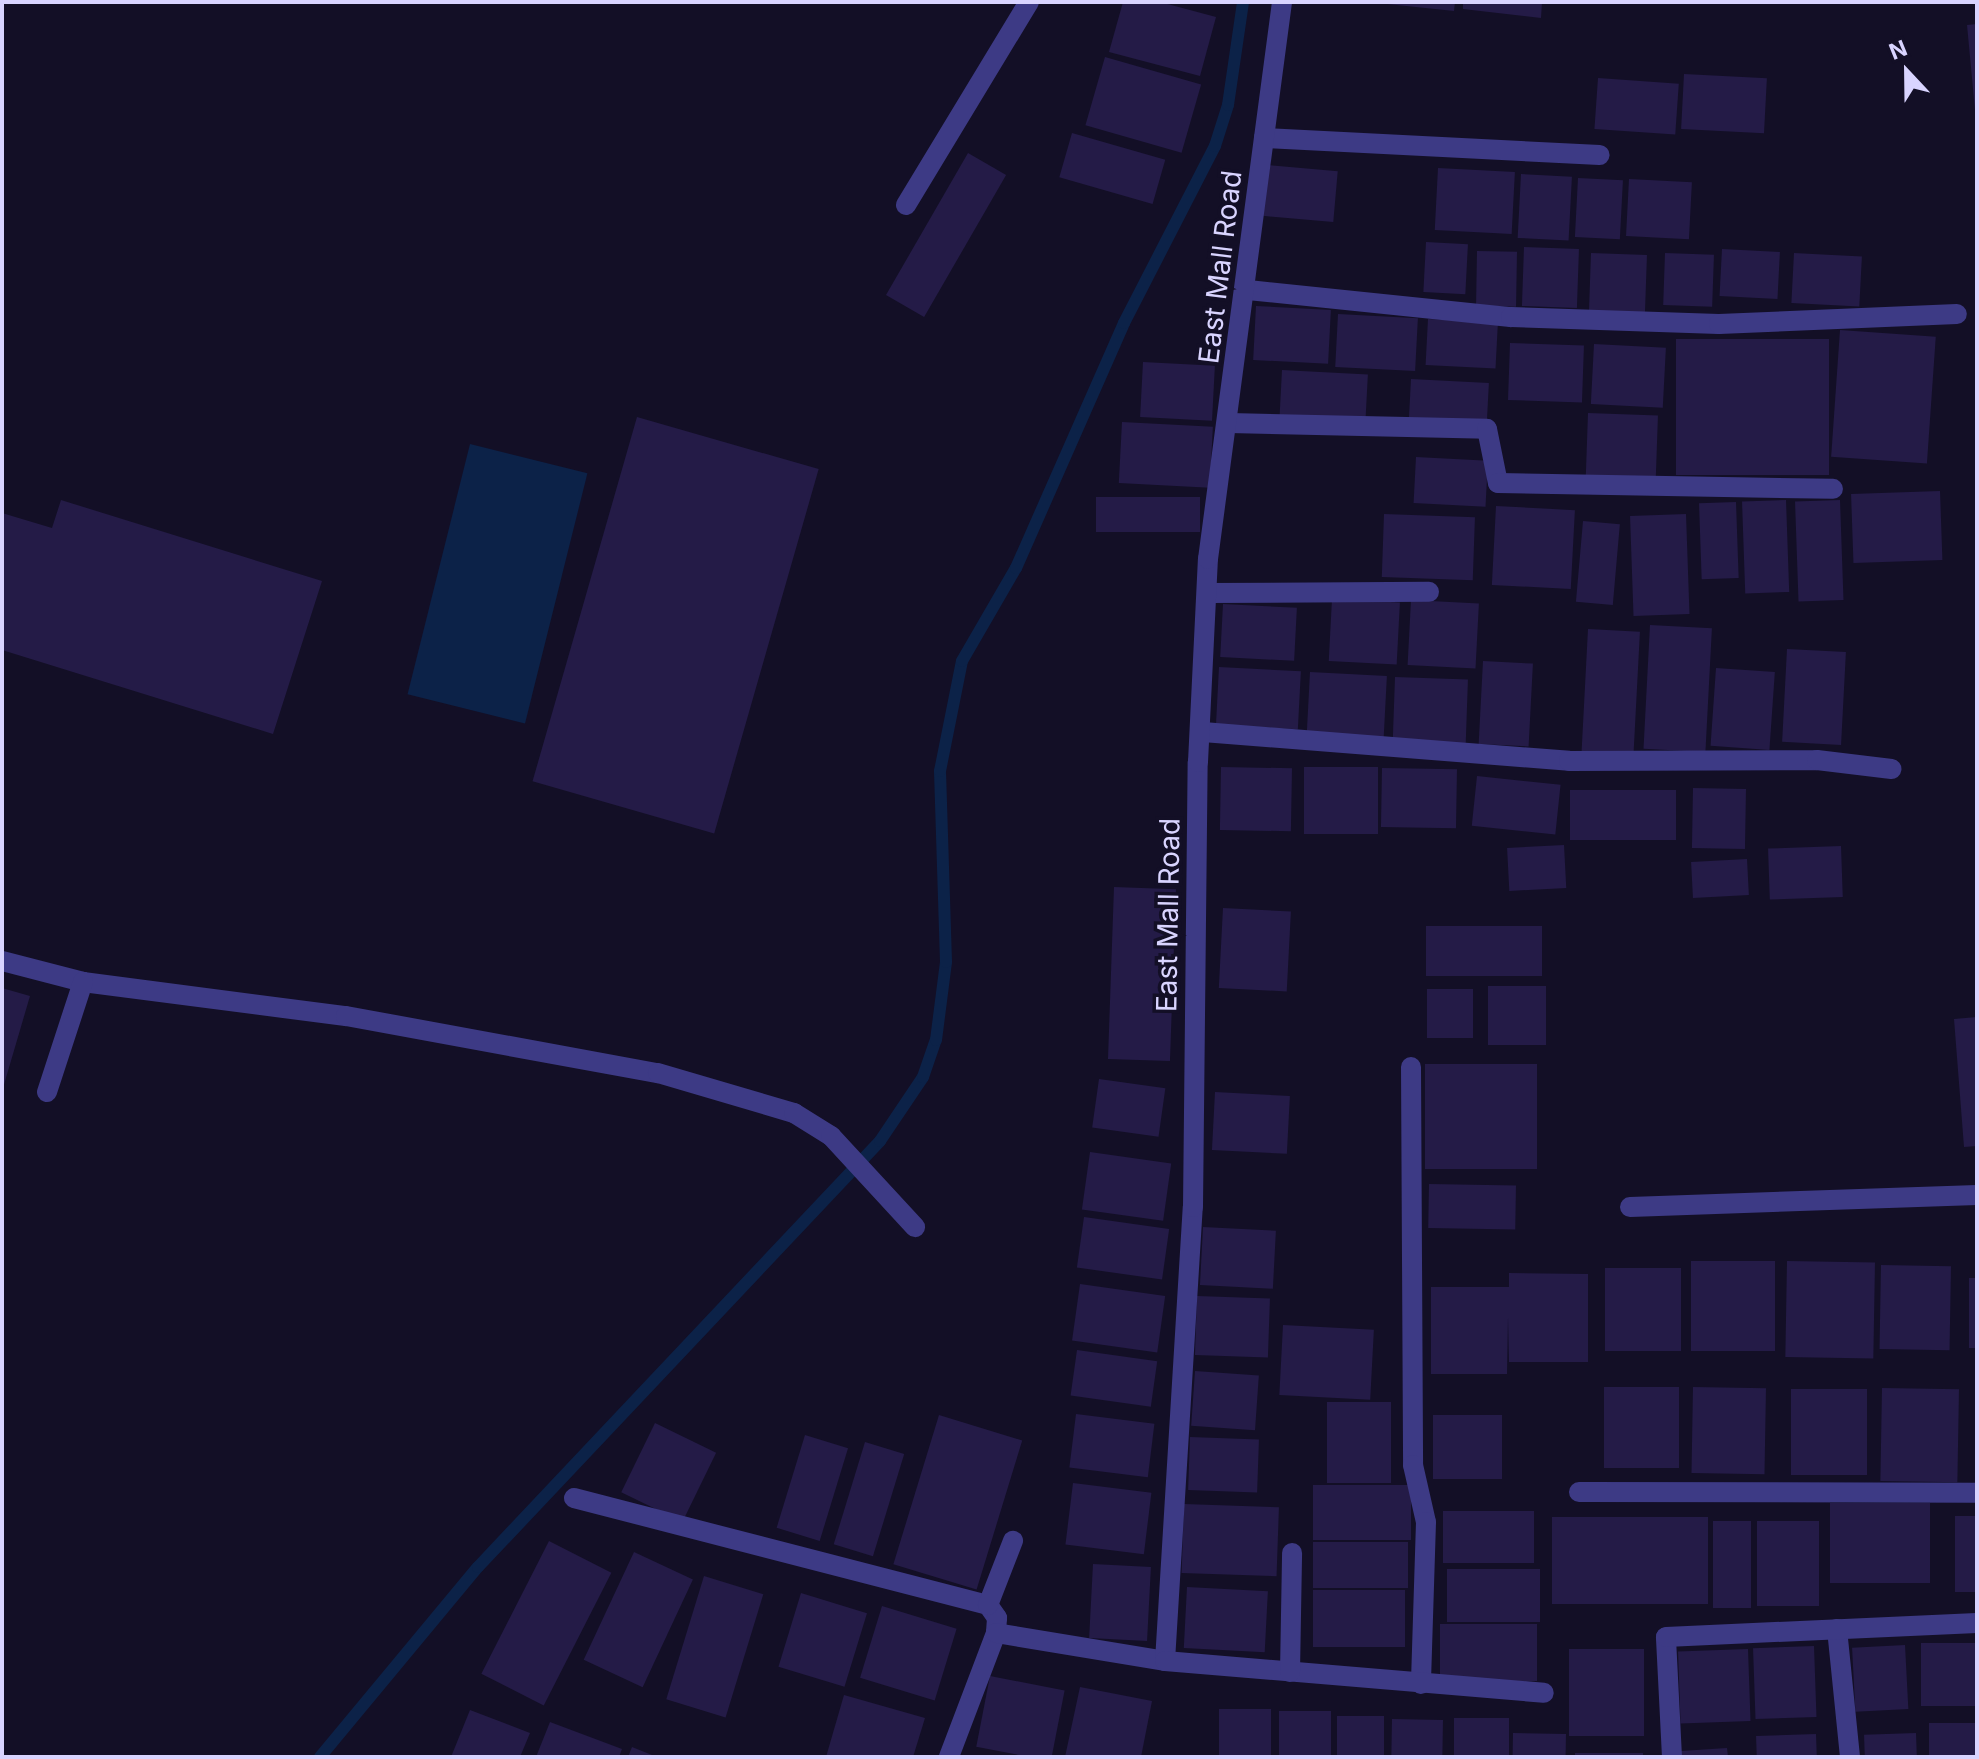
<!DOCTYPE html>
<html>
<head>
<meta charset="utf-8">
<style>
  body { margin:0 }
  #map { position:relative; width:1979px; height:1759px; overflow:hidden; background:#130f26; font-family:Inter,sans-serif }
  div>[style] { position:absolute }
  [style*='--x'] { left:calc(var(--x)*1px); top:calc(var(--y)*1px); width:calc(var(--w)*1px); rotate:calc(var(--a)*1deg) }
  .water>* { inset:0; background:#0c2248; transform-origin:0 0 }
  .stream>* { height:12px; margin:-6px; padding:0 6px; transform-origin:6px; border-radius:6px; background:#0c2248 }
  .building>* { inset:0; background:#241b47; transform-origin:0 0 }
  .minor>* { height:20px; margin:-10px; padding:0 10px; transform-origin:10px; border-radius:10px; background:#3d3a85 }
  span { translate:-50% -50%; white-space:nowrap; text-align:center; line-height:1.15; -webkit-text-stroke:7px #130f26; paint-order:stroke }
  .street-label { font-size:28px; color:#d9d4ff }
  .frame { position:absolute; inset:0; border:4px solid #d9d4ff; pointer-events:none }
  .north { position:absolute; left:1867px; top:32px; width:80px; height:80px; -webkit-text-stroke:6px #130f26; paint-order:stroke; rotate:338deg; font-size:22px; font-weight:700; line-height:32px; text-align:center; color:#d9d4ff }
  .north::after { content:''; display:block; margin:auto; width:28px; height:36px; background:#d9d4ff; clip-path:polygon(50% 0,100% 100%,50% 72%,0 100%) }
</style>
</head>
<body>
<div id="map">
  <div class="water">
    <i style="left:470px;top:444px;width:121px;height:258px;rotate:14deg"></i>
  </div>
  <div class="stream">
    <i style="--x:320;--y:1757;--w:247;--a:-50.3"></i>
    <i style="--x:478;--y:1567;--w:586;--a:-46.66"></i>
    <i style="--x:880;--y:1141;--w:77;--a:-56.1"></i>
    <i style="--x:923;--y:1077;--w:39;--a:-71"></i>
    <i style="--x:936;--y:1040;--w:79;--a:-82.7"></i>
    <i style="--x:946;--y:962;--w:191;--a:-91.8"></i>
    <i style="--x:940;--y:771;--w:112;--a:-78.7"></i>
    <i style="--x:962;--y:661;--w:108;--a:-59.9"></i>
    <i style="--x:1016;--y:568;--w:268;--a:-66.2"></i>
    <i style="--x:1124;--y:323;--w:199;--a:-62.8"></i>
    <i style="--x:1215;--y:146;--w:43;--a:-72.4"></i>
    <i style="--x:1228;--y:105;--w:104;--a:-81.7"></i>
  </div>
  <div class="building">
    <i style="clip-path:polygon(1123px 2px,1160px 2px,1216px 17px,1200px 76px,1109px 52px)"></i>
    <i style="clip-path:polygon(1368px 2px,1455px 2px,1454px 11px)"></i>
    <i style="clip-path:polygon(1463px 2px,1542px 2px,1541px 18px,1463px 9px)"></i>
    <i style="clip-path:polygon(1977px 24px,1977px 110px,1975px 110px,1967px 25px)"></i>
    <i style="left:1105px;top:57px;width:100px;height:71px;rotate:16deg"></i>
    <i style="left:1684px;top:74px;width:83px;height:55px;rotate:3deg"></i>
    <i style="left:1598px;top:78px;width:81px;height:51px;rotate:4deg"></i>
    <i style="left:1072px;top:133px;width:97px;height:46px;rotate:16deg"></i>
    <i style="left:968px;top:153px;width:44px;height:164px;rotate:30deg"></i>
    <i style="left:1267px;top:165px;width:71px;height:51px;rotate:5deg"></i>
    <i style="left:1438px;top:168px;width:77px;height:62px;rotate:3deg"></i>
    <i style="left:1521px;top:174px;width:51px;height:64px;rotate:3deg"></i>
    <i style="left:1578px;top:178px;width:45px;height:59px;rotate:3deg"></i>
    <i style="left:1629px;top:179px;width:63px;height:57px;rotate:3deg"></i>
    <i style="left:1426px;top:242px;width:42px;height:50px;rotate:3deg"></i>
    <i style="left:1524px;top:247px;width:55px;height:59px;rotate:2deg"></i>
    <i style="left:1722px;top:249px;width:58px;height:47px;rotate:3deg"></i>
    <i style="left:1477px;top:251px;width:40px;height:55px;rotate:1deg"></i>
    <i style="left:1591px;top:253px;width:56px;height:59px;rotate:2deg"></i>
    <i style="left:1665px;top:253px;width:49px;height:52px;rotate:2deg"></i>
    <i style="left:1794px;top:253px;width:68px;height:50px;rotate:3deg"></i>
    <i style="left:1256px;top:306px;width:75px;height:54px;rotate:3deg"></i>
    <i style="left:1338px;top:314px;width:80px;height:53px;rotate:3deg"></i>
    <i style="left:1428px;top:319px;width:70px;height:46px;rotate:3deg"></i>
    <i style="left:1840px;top:330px;width:96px;height:127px;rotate:4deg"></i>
    <i style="left:1676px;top:339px;width:153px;height:136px"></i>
    <i style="left:1510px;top:343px;width:74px;height:57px;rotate:2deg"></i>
    <i style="left:1594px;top:344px;width:72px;height:60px;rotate:3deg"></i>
    <i style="left:1143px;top:362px;width:72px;height:55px;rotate:3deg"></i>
    <i style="left:1282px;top:370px;width:86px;height:47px;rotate:3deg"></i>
    <i style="left:1411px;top:379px;width:78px;height:47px;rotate:3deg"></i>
    <i style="left:1588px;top:413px;width:70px;height:63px;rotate:2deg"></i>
    <i style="left:637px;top:417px;width:189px;height:379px;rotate:16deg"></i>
    <i style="left:1122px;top:422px;width:91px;height:61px;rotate:3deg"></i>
    <i style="left:1416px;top:457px;width:72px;height:46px;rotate:3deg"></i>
    <i style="left:1940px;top:491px;width:69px;height:89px;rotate:88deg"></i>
    <i style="left:1200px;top:497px;width:35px;height:104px;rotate:90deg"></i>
    <i style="clip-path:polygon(61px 500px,322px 581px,273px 734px,2px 650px,2px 513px,52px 528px)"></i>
    <i style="left:1786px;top:500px;width:92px;height:44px;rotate:88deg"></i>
    <i style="left:1840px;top:500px;width:100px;height:45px;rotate:88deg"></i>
    <i style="left:1736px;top:502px;width:76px;height:37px;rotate:88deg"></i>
    <i style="left:1496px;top:506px;width:79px;height:79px;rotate:3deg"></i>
    <i style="left:1384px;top:514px;width:91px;height:63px;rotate:2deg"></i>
    <i style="left:1686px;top:514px;width:100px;height:56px;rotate:88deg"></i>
    <i style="left:1583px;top:521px;width:37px;height:81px;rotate:5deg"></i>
    <i style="left:1332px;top:599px;width:68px;height:62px;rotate:3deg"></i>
    <i style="left:1411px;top:600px;width:68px;height:65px;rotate:3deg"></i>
    <i style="left:1223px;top:604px;width:74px;height:53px;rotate:3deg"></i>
    <i style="left:1650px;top:625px;width:62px;height:124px;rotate:3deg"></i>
    <i style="left:1588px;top:629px;width:52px;height:123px;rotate:3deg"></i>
    <i style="left:1787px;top:649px;width:59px;height:93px;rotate:3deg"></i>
    <i style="left:1483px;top:661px;width:50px;height:83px;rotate:3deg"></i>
    <i style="left:1219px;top:667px;width:82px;height:58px;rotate:3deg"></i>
    <i style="left:1716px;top:668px;width:59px;height:78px;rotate:4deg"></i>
    <i style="left:1310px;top:672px;width:77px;height:63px;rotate:3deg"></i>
    <i style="left:1395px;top:677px;width:73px;height:65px;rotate:2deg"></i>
    <i style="left:1221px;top:767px;width:71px;height:63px;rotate:1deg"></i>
    <i style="left:1304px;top:767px;width:74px;height:67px"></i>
    <i style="left:1382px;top:768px;width:75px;height:59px;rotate:1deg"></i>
    <i style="left:1477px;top:776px;width:84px;height:50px;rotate:6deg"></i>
    <i style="left:1693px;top:788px;width:53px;height:60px;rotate:1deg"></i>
    <i style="left:1570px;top:790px;width:106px;height:50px"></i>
    <i style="left:1564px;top:845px;width:43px;height:57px;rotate:87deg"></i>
    <i style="left:1841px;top:846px;width:51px;height:73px;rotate:88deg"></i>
    <i style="left:1747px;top:859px;width:36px;height:56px;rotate:87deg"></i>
    <i style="left:1114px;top:887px;width:62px;height:172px;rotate:2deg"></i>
    <i style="left:1223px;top:908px;width:68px;height:80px;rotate:3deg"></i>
    <i style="left:1426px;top:926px;width:116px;height:50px"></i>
    <i style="left:1488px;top:986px;width:58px;height:59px"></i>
    <i style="clip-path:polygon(2px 988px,30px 996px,3px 1088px,2px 1088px)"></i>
    <i style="left:1427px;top:989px;width:46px;height:49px"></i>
    <i style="clip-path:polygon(1977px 1017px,1977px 1146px,1964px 1147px,1954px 1019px)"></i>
    <i style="left:1425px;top:1064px;width:112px;height:105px"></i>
    <i style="left:1099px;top:1079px;width:67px;height:49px;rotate:8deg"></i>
    <i style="left:1215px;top:1092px;width:75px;height:58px;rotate:3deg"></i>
    <i style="left:1090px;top:1152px;width:82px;height:58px;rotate:8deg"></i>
    <i style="left:1429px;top:1184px;width:87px;height:44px;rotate:1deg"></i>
    <i style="left:1084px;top:1217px;width:86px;height:51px;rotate:8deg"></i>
    <i style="left:1203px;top:1227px;width:73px;height:58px;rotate:3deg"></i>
    <i style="left:1691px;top:1261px;width:84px;height:90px"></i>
    <i style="left:1787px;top:1261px;width:88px;height:96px;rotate:1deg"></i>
    <i style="left:1881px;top:1265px;width:70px;height:84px;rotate:1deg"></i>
    <i style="left:1605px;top:1268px;width:76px;height:83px"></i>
    <i style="clip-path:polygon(1509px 1273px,1588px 1274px,1588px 1362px,1509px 1362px,1508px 1317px,1507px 1374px,1431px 1374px,1431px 1287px,1509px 1287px)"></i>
    <i style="left:1969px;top:1278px;width:8px;height:70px"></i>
    <i style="left:1080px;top:1284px;width:86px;height:57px;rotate:8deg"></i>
    <i style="left:1197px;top:1296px;width:73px;height:59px;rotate:2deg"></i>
    <i style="left:1283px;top:1325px;width:91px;height:70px;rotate:3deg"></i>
    <i style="left:1077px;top:1350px;width:81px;height:46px;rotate:8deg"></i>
    <i style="left:1195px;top:1371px;width:64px;height:55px;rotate:4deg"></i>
    <i style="left:1604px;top:1387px;width:75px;height:81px"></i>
    <i style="left:1693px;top:1387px;width:73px;height:86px;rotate:1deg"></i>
    <i style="left:1882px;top:1388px;width:77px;height:93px;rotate:1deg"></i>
    <i style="left:1791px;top:1389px;width:76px;height:86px"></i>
    <i style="left:1327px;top:1402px;width:64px;height:81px"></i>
    <i style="left:1076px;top:1414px;width:79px;height:54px;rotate:7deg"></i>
    <i style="left:939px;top:1415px;width:87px;height:156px;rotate:17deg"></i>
    <i style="left:1433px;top:1415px;width:69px;height:64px"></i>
    <i style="left:655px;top:1423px;width:68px;height:77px;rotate:26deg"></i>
    <i style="left:805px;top:1435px;width:45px;height:97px;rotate:17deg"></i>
    <i style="left:1190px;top:1437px;width:69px;height:53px;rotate:2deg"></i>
    <i style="left:865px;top:1442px;width:41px;height:107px;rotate:17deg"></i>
    <i style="left:1073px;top:1483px;width:79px;height:62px;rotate:7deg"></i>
    <i style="left:1313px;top:1485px;width:98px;height:55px"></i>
    <i style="left:1830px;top:1503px;width:100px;height:80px"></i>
    <i style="left:1184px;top:1504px;width:95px;height:69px;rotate:2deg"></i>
    <i style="left:1534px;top:1511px;width:52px;height:91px;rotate:90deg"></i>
    <i style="left:1955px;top:1516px;width:22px;height:76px"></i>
    <i style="left:1552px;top:1517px;width:156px;height:87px"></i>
    <i style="left:1713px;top:1521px;width:38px;height:87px"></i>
    <i style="left:1757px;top:1521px;width:62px;height:85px"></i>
    <i style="left:549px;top:1541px;width:70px;height:149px;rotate:27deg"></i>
    <i style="left:1313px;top:1542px;width:95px;height:46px"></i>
    <i style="left:634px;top:1552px;width:65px;height:119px;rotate:25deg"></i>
    <i style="left:1093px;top:1564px;width:58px;height:74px;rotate:3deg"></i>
    <i style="left:1447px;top:1569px;width:93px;height:53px"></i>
    <i style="left:704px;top:1576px;width:62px;height:129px;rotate:17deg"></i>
    <i style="left:1187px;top:1587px;width:81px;height:61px;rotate:3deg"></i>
    <i style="left:1313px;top:1590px;width:92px;height:57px"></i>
    <i style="left:801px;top:1593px;width:69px;height:77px;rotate:17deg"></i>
    <i style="left:882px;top:1606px;width:78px;height:75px;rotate:17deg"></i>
    <i style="left:1440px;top:1624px;width:97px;height:57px"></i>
    <i style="left:1977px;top:1643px;width:63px;height:56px;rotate:90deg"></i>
    <i style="left:1905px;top:1645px;width:64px;height:53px;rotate:87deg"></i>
    <i style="left:1814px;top:1646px;width:71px;height:61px;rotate:88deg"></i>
    <i style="left:1569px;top:1649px;width:75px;height:87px"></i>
    <i style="left:1748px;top:1649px;width:72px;height:70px;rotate:88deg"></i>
    <i style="left:990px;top:1676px;width:76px;height:72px;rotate:11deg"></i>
    <i style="clip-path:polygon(1080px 1687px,1152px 1701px,1141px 1757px,1065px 1757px)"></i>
    <i style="clip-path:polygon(844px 1695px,925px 1718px,913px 1757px,826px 1757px)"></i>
    <i style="left:1219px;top:1709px;width:52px;height:48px"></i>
    <i style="clip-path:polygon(470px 1710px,530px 1733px,520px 1757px,451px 1757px)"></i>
    <i style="left:1279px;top:1711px;width:52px;height:46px"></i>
    <i style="left:1384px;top:1716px;width:41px;height:47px;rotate:90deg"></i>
    <i style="left:1454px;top:1718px;width:55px;height:39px"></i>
    <i style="left:1392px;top:1719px;width:51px;height:38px;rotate:1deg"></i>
    <i style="clip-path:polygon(550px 1722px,622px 1749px,619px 1757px,536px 1757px)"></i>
    <i style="left:1977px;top:1723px;width:34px;height:48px;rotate:90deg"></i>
    <i style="left:1513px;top:1733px;width:53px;height:24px;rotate:1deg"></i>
    <i style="left:1916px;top:1733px;width:24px;height:52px;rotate:88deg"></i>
    <i style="left:1816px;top:1734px;width:23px;height:60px;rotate:88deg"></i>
    <i style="clip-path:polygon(632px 1747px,657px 1757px,628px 1757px)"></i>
    <i style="clip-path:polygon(1727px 1748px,1728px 1757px,1681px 1757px,1681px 1751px)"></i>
    <i style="left:1575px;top:1753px;width:68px;height:4px"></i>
  </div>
  <div class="minor">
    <i style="--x:1264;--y:138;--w:336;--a:2.9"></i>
    <i style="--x:906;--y:205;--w:237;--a:-58.8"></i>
    <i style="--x:1248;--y:290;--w:264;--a:5.9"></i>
    <i style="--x:1511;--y:317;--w:208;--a:1.9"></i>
    <i style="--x:1719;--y:324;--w:238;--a:-2.4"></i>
    <i style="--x:1229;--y:423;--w:258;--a:1.3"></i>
    <i style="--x:1487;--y:429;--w:55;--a:78.5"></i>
    <i style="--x:1498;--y:483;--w:335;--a:1"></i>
    <i style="--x:1208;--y:593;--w:221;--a:-0.3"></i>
    <i style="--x:1203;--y:732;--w:367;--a:4.5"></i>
    <i style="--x:1569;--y:761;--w:248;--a:-0.2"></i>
    <i style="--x:1817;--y:760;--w:75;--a:6.9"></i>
    <i style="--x:2;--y:961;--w:84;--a:14.5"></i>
    <i style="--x:83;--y:982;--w:265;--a:7.4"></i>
    <i style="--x:346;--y:1016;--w:317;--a:10.4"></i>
    <i style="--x:658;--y:1073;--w:142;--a:16.4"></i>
    <i style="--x:794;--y:1113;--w:44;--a:31.9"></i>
    <i style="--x:831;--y:1136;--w:124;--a:47.3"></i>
    <i style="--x:1411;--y:1067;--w:398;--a:89.7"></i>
    <i style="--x:1413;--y:1465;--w:58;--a:77.2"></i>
    <i style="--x:1426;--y:1522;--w:162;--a:91.8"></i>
    <i style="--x:47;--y:1092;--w:116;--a:-71.9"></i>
    <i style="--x:1630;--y:1207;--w:347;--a:-2"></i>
    <i style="--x:1579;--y:1492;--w:398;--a:0.1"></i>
    <i style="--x:574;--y:1498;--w:428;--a:14.5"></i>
    <i style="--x:988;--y:1605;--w:16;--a:55"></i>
    <i style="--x:997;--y:1618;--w:15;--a:94"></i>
    <i style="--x:996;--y:1633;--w:133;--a:110.8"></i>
    <i style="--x:988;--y:1605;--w:69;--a:-68.7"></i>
    <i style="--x:1837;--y:1629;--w:129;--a:84.2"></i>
    <i style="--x:996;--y:1633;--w:171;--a:9.4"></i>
    <i style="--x:1165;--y:1661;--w:455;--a:-86.5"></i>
    <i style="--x:1193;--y:1207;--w:445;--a:-89.4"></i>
    <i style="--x:1198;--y:762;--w:203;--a:-87.2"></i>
    <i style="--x:1208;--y:559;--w:562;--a:-82.43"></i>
    <i style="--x:1165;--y:1661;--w:380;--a:4.8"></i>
    <i style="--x:1290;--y:1672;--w:119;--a:-89"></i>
    <i style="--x:1672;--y:1757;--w:120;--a:-92.9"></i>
    <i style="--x:1666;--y:1637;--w:311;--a:-2.6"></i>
  </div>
  <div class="street-label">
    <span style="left:1220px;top:267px;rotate:-83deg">East Mall Road</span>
    <span style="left:1168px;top:915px;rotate:-89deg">East Mall Road</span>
  </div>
  <div class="frame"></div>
  <div class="north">N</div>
</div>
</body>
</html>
